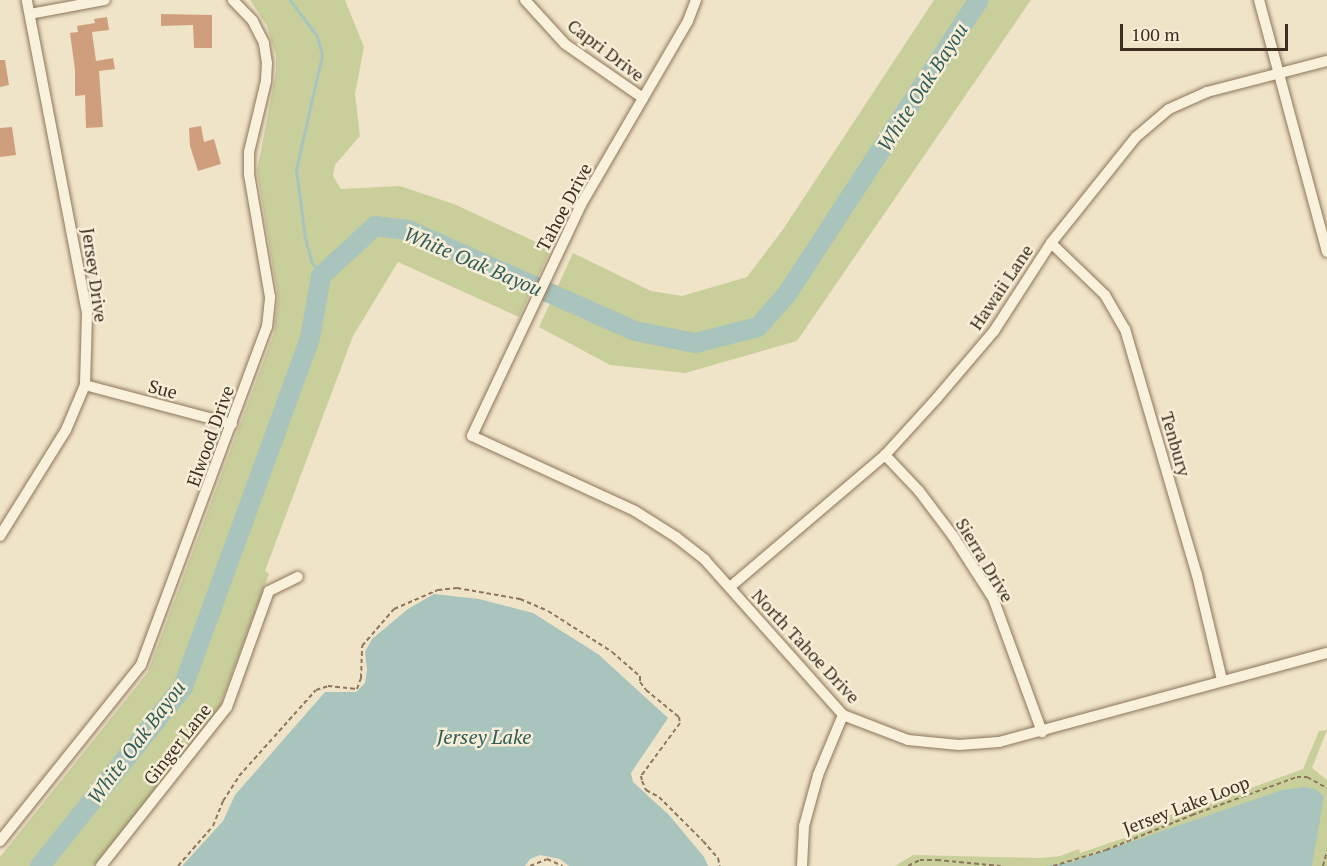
<!DOCTYPE html>
<html>
<head>
<meta charset="utf-8">
<style>
  body { margin:0 }
  #map { position:relative; width:1327px; height:866px; overflow:hidden; background:#f0e4c8; font-family:"PT Serif",serif }
  div>[style] { position:absolute }
  [style*='--x'] { left:calc(var(--x)*1px); top:calc(var(--y)*1px); width:calc(var(--w)*1px); rotate:calc(var(--a)*1deg) }
  .green>* { inset:0; background:#c9cf9b }
  .water>* { inset:0; background:#a9c4bc }
  .stream>* { height:3px; margin:-1.5px; padding:0 1.5px; transform-origin:1.5px; border-radius:1.5px; background:#a9c4bc }
  .river>* { height:20px; margin:-10px; padding:0 10px; transform-origin:10px; border-radius:10px; background:#a9c4bc }
  .building>* { inset:0; background:#cf9f7d }
  .path>* { height:2px; margin-top:-1px; transform-origin:0; background:repeating-linear-gradient(90deg,#8d765c 0 4.5px,transparent 0 7.5px) }
  .roads { filter:drop-shadow(0 0 2px #8d765c) drop-shadow(0 0 2px #8d765c) }
  .street>* { height:10px; margin:-5px; padding:0 5px; transform-origin:5px; border-radius:5px; background:#faf1dc }
  span { translate:-50% -50%; white-space:nowrap; text-align:center; line-height:1.15; -webkit-text-stroke:5px #f7eed8; paint-order:stroke }
  .street-label { font-size:18px; color:#3d2e20 }
  .water-label { font-size:20px; color:#2f5d5a; font-style:italic }
  .scale { position:absolute; left:1120px; top:24px; width:168px; height:27px; box-sizing:border-box; border:3px solid #3d2e20; border-top:0; padding-left:8px; font-size:18px; line-height:21px; white-space:nowrap; color:#3d2e20; -webkit-text-stroke:4px #f7eed8; paint-order:stroke }
</style>
</head>
<body>
<div id="map">
  <div class="green">
    <i style="clip-path:polygon(250px 0,345px 0,364px 47px,355px 94px,360px 136px,335px 165px,333px 176px,341px 189px,400px 186px,454px 204px,551px 249px,519px 317px,398px 262px,353px 336px,265px 571px,269px 574px,218px 711px,94px 866px,0 866px,0 857px,148px 672px,274px 333px,278px 297px,257px 171px,276px 72px,276px 56px,267px 26px)"></i>
    <i style="clip-path:polygon(934px 0,1031px 0,797px 341px,685px 373px,610px 365px,539px 327px,573px 253px,651px 291px,682px 296px,747px 277px,784px 228px)"></i>
    <i style="clip-path:polygon(1327px 730px,1312px 768px,1327px 780px,1327px 866px,895px 866px,913px 855px,1040px 858px,1060px 856px,1079px 849px,1080px 853px,1139px 833px,1137px 824px,1199px 807px,1303px 769px,1319px 731px)"></i>
  </div>
  <div class="water">
    <i style="clip-path:polygon(434px 594px,479px 599px,533px 613px,598px 654px,668px 718px,631px 773px,633px 782px,669px 815px,704px 857px,708px 866px,569px 866px,560px 859px,540px 855px,530px 859px,525px 866px,182px 866px,223px 821px,235px 795px,325px 692px,356px 692px,365px 683px,367px 670px,365px 652px,372px 639px,408px 609px)"></i>
    <i style="clip-path:polygon(1304px 787px,1315px 789px,1324px 796px,1312px 866px,1046px 866px,1072px 862px,1282px 790px)"></i>
  </div>
  <div class="stream">
    <i style="--x:290;--y:0;--w:45;--a:53.1"></i>
    <i style="--x:317;--y:36;--w:20;--a:75"></i>
    <i style="--x:322;--y:55;--w:117;--a:102.8"></i>
    <i style="--x:296;--y:169;--w:70;--a:82.6"></i>
    <i style="--x:305;--y:238;--w:24;--a:75"></i>
    <i style="--x:311;--y:261;--w:18;--a:56"></i>
  </div>
  <div class="river">
    <i style="--x:40;--y:866;--w:229;--a:-51.4"></i>
    <i style="--x:183;--y:687;--w:371;--a:-70"></i>
    <i style="--x:310;--y:338;--w:63;--a:-79.9"></i>
    <i style="--x:321;--y:276;--w:74;--a:-42.8"></i>
    <i style="--x:375;--y:226;--w:33;--a:7"></i>
    <i style="--x:408;--y:230;--w:248;--a:24"></i>
    <i style="--x:635;--y:331;--w:61;--a:11.3"></i>
    <i style="--x:695;--y:343;--w:65;--a:-14.3"></i>
    <i style="--x:758;--y:327;--w:44;--a:-48.7"></i>
    <i style="--x:787;--y:294;--w:351;--a:-56.9"></i>
  </div>
  <div class="building">
    <i style="clip-path:polygon(161px 14px,212px 15px,212px 48px,194px 48px,193px 25px,161px 26px)"></i>
    <i style="clip-path:polygon(107px 17px,109px 30px,92px 32px,96px 61px,113px 58px,115px 69px,99px 71px,103px 127px,86px 128px,85px 95px,75px 96px,75px 70px,70px 33px,78px 32px,77px 26px,95px 23px,94px 19px)"></i>
    <i style="clip-path:polygon(0 60px,5px 60px,9px 85px,0 87px)"></i>
    <i style="clip-path:polygon(201px 126px,204px 142px,214px 139px,221px 164px,198px 171px,190px 146px,189px 128px)"></i>
    <i style="clip-path:polygon(12px 127px,16px 155px,0 157px,0 128px)"></i>
  </div>
  <div class="path">
    <i style="--x:178;--y:866;--w:53;--a:-48.8"></i>
    <i style="--x:213;--y:826;--w:27;--a:-68"></i>
    <i style="--x:223;--y:801;--w:30;--a:-57"></i>
    <i style="--x:239;--y:776;--w:115;--a:-48.2"></i>
    <i style="--x:316;--y:690;--w:13;--a:-18"></i>
    <i style="--x:328;--y:686;--w:29;--a:6"></i>
    <i style="--x:357;--y:689;--w:12;--a:-70"></i>
    <i style="--x:361;--y:678;--w:32;--a:-88"></i>
    <i style="--x:362;--y:646;--w:49;--a:-49.1"></i>
    <i style="--x:394;--y:609;--w:48;--a:-23.4"></i>
    <i style="--x:438;--y:590;--w:19;--a:-6"></i>
    <i style="--x:457;--y:588;--w:64;--a:9.9"></i>
    <i style="--x:520;--y:599;--w:30;--a:23"></i>
    <i style="--x:548;--y:611;--w:76;--a:32.6"></i>
    <i style="--x:612;--y:652;--w:37;--a:41"></i>
    <i style="--x:640;--y:676;--w:6;--a:90"></i>
    <i style="--x:640;--y:682;--w:10;--a:53"></i>
    <i style="--x:646;--y:690;--w:43;--a:39.3"></i>
    <i style="--x:679;--y:717;--w:6;--a:81"></i>
    <i style="--x:680;--y:723;--w:66;--a:126.3"></i>
    <i style="--x:641;--y:776;--w:5;--a:79"></i>
    <i style="--x:642;--y:781;--w:10;--a:66"></i>
    <i style="--x:646;--y:790;--w:15;--a:28"></i>
    <i style="--x:659;--y:797;--w:62;--a:45"></i>
    <i style="--x:703;--y:841;--w:23;--a:49"></i>
    <i style="--x:718;--y:858;--w:8;--a:76"></i>
    <i style="--x:530;--y:866;--w:18;--a:-22"></i>
    <i style="--x:547;--y:859;--w:17;--a:24"></i>
    <i style="--x:908;--y:866;--w:13;--a:-27"></i>
    <i style="--x:920;--y:860;--w:17;--a:0"></i>
    <i style="--x:937;--y:860;--w:64;--a:5.4"></i>
    <i style="--x:1053;--y:866;--w:55;--a:-16.8"></i>
    <i style="--x:1106;--y:850;--w:93;--a:-22.1"></i>
    <i style="--x:1192;--y:815;--w:112;--a:-19.9"></i>
    <i style="--x:1297;--y:777;--w:10;--a:0"></i>
    <i style="--x:1307;--y:777;--w:23;--a:29"></i>
    <i style="--x:1323;--y:866;--w:16;--a:-75"></i>
  </div>
  <div class="roads">
    <div class="street">
      <i style="--x:525;--y:0;--w:59;--a:47.7"></i>
      <i style="--x:565;--y:44;--w:95;--a:34.7"></i>
      <i style="--x:696;--y:0;--w:22;--a:111"></i>
      <i style="--x:688;--y:21;--w:213;--a:120.2"></i>
      <i style="--x:581;--y:205;--w:255;--a:115.3"></i>
      <i style="--x:472;--y:436;--w:179;--a:24.7"></i>
      <i style="--x:635;--y:511;--w:49;--a:32.4"></i>
      <i style="--x:676;--y:537;--w:37;--a:38"></i>
      <i style="--x:705;--y:560;--w:208;--a:48.3"></i>
      <i style="--x:843;--y:715;--w:70;--a:21"></i>
      <i style="--x:908;--y:740;--w:51;--a:5.6"></i>
      <i style="--x:959;--y:745;--w:40;--a:-4.3"></i>
      <i style="--x:999;--y:742;--w:340;--a:-15.2"></i>
      <i style="--x:1259;--y:0;--w:261;--a:74.9"></i>
      <i style="--x:30;--y:14;--w:76;--a:-10.6"></i>
      <i style="--x:1051;--y:243;--w:75;--a:43.9"></i>
      <i style="--x:1105;--y:295;--w:39;--a:60"></i>
      <i style="--x:1125;--y:329;--w:256;--a:73.7"></i>
      <i style="--x:1197;--y:575;--w:108;--a:76.6"></i>
      <i style="--x:85;--y:385;--w:152;--a:14.9"></i>
      <i style="--x:885;--y:455;--w:50;--a:46.6"></i>
      <i style="--x:919;--y:491;--w:56;--a:52.9"></i>
      <i style="--x:953;--y:536;--w:74;--a:57.2"></i>
      <i style="--x:993;--y:598;--w:143;--a:69.9"></i>
      <i style="--x:0;--y:536;--w:125;--a:-58.1"></i>
      <i style="--x:66;--y:430;--w:49;--a:-67.1"></i>
      <i style="--x:85;--y:385;--w:72;--a:-88.4"></i>
      <i style="--x:87;--y:313;--w:319;--a:-100.9"></i>
      <i style="--x:730;--y:587;--w:204;--a:-40.4"></i>
      <i style="--x:885;--y:455;--w:77;--a:-47.6"></i>
      <i style="--x:937;--y:398;--w:88;--a:-49.6"></i>
      <i style="--x:994;--y:331;--w:105;--a:-57.1"></i>
      <i style="--x:1051;--y:243;--w:136;--a:-51.3"></i>
      <i style="--x:1136;--y:137;--w:43;--a:-40.3"></i>
      <i style="--x:1169;--y:109;--w:42;--a:-24.1"></i>
      <i style="--x:1207;--y:92;--w:124;--a:-14.5"></i>
      <i style="--x:0;--y:841;--w:226;--a:-51.3"></i>
      <i style="--x:141;--y:665;--w:361;--a:-69.6"></i>
      <i style="--x:267;--y:327;--w:30;--a:-84"></i>
      <i style="--x:270;--y:297;--w:125;--a:-99.7"></i>
      <i style="--x:249;--y:174;--w:22;--a:-90"></i>
      <i style="--x:249;--y:152;--w:73;--a:-76.5"></i>
      <i style="--x:266;--y:81;--w:18;--a:-87"></i>
      <i style="--x:267;--y:63;--w:20;--a:-99"></i>
      <i style="--x:264;--y:43;--w:25;--a:-117"></i>
      <i style="--x:253;--y:21;--w:29;--a:-134"></i>
      <i style="--x:101;--y:866;--w:203;--a:-51.6"></i>
      <i style="--x:227;--y:707;--w:123;--a:-70.1"></i>
      <i style="--x:269;--y:591;--w:32;--a:-26"></i>
      <i style="--x:802;--y:866;--w:40;--a:-87.1"></i>
      <i style="--x:804;--y:826;--w:53;--a:-74.6"></i>
      <i style="--x:818;--y:775;--w:65;--a:-67.4"></i>
    </div>
  </div>
  <div class="street-label">
    <span style="left:606px;top:50px;rotate:37deg">Capri Drive</span>
    <span style="left:564px;top:207px;rotate:-62deg">Tahoe Drive</span>
    <span style="left:95px;top:275px;rotate:82deg">Jersey Drive</span>
    <span style="left:1001px;top:287px;rotate:-56deg">Hawaii Lane</span>
    <span style="left:163px;top:389px;rotate:15deg">Sue</span>
    <span style="left:210px;top:436px;rotate:-70deg">Elwood Drive</span>
    <span style="left:1176px;top:444px;rotate:74deg">Tenbury</span>
    <span style="left:985px;top:560px;rotate:59deg">Sierra Drive</span>
    <span style="left:806px;top:646px;rotate:47deg">North Tahoe Drive</span>
    <span style="left:177px;top:744px;rotate:-52deg">Ginger Lane</span>
    <span style="left:1186px;top:805px;rotate:-21deg">Jersey Lake Loop</span>
  </div>
  <div class="water-label">
    <span style="left:922px;top:87px;rotate:-57deg">White Oak Bayou</span>
    <span style="left:473px;top:261px;rotate:23deg">White Oak Bayou</span>
    <span style="left:484px;top:736px">Jersey Lake</span>
    <span style="left:136px;top:742px;rotate:-53deg">White Oak Bayou</span>
  </div>
  <div class="scale">100 m</div>
</div>
</body>
</html>
